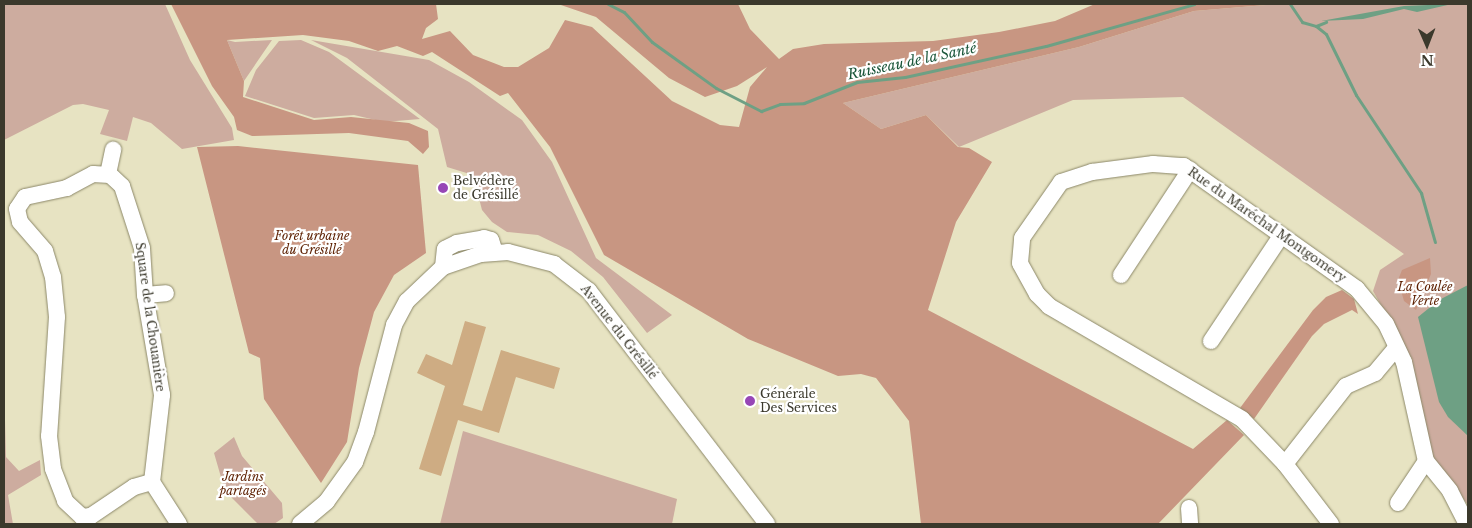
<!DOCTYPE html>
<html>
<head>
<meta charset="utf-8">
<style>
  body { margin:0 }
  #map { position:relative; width:1472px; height:528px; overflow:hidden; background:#e7e3c2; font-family:"Libre Baskerville",serif }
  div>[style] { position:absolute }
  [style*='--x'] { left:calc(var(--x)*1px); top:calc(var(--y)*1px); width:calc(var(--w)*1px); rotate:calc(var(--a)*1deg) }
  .green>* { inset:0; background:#cdac9f }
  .forest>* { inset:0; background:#c89682 }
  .water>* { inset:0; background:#6ea084 }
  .stream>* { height:3px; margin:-1.5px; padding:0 1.5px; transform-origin:1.5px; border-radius:1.5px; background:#6ea084 }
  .building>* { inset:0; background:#ceac83 }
  .roads { filter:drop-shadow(0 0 1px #8c8869) drop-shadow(0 0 1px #8c8869) }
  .minor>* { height:16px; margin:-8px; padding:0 8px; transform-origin:8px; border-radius:8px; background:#fff }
  .dots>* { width:14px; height:14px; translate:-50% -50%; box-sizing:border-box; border:2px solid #fff; border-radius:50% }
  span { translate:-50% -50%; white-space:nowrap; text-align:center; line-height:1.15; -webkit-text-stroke:4.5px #fff; paint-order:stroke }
  .poi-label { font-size:12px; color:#3b392c }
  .left { translate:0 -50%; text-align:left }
  .street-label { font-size:12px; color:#3b392c }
  .park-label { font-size:12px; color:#5c1f00; font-style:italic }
  .water-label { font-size:14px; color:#195539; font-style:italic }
  .frame { position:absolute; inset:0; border:5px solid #3b392c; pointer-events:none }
  .north { position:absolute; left:1402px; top:20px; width:50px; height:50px; -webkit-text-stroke:4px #fff; paint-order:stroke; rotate:179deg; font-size:14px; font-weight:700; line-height:20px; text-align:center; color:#3b392c }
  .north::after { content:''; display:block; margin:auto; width:18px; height:22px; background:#3b392c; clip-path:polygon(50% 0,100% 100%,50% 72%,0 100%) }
</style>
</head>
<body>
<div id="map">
  <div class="green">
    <i style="clip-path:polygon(4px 4px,165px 4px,190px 60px,232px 128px,234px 140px,182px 149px,151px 123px,133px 117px,127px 141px,100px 134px,109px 110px,83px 104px,73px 105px,4px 140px)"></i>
    <i style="clip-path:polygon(1277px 4px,1468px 4px,1468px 505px,1431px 458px,1401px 340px,1373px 291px,1380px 270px,1404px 254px,1183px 97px,1073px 100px,959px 147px,926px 115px,881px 129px,843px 103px,1079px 47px,1194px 11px)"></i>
    <i style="clip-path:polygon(227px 40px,235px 42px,272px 40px,244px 81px)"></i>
    <i style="clip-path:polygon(301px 40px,329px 52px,420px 119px,384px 122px,354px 115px,314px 118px,245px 96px,256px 70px,279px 41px)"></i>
    <i style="clip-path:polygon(311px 40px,429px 60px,469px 82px,522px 120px,552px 162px,596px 258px,672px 315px,647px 333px,603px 277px,571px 251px,538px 235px,507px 232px,492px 222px,482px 210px,473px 175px,447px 167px,438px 129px,347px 58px)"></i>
    <i style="clip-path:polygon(4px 383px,6px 457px,19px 471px,40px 460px,41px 475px,8px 495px,13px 524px,4px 524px)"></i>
    <i style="clip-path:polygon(463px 431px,677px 499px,672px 524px,440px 524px)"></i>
    <i style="clip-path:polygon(234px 437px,242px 456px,282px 503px,283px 518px,274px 524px,258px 524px,225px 491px,214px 453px)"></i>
  </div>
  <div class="forest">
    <i style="clip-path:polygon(171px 4px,436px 4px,438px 19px,426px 28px,422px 39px,450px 31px,473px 55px,504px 67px,518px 67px,549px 48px,565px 20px,592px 27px,672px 101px,720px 125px,739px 127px,750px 87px,767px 67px,737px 86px,705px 97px,669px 78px,596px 17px,558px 4px,738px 4px,750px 29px,779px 59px,793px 49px,824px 44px,933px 41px,999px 32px,1055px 21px,1095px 4px,1277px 4px,1194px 11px,1079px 47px,843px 103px,881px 129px,926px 115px,958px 147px,969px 148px,992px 162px,956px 222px,928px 310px,1193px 449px,1227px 420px,1244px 435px,1158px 524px,921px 524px,909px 421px,876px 378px,861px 374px,838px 376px,748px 339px,604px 255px,550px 147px,508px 93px,500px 96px,432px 52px,423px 56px,397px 46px,378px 51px,349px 41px,303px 35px,227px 40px,244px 81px,243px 97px,314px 120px,351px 117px,409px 123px,428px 131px,429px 147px,423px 154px,408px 141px,349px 133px,252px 136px,237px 130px,234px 117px,212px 86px)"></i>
    <i style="clip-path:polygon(238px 146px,418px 165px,426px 253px,394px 275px,374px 312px,359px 368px,347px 442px,321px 483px,264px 399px,260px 358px,249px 353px,197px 147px)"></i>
    <i style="clip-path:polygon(1430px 258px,1431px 274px,1416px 310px,1404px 301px,1398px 280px,1402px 270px)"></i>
    <i style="clip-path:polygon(1342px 290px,1354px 299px,1358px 314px,1352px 310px,1324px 324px,1312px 336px,1254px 419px,1240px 408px,1313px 310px,1326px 297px)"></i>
  </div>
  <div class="water">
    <i style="clip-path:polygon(1452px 4px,1417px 12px,1404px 9px,1363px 19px,1321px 21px,1404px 6px)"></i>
    <i style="clip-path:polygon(1468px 285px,1468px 436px,1448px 417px,1439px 402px,1418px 317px,1439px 300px)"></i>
  </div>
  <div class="stream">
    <i style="--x:608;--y:4;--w:18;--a:27"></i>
    <i style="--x:624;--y:12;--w:41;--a:47"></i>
    <i style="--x:652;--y:42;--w:79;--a:35.7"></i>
    <i style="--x:716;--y:88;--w:51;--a:27.1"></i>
    <i style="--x:761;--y:111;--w:20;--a:-20"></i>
    <i style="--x:780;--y:104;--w:24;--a:-2"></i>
    <i style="--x:804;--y:103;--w:57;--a:-21.6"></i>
    <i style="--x:857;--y:82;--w:48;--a:-5.9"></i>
    <i style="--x:905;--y:77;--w:144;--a:-12.4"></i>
    <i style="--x:1046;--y:46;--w:154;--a:-15.8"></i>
    <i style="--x:1290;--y:4;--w:22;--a:56"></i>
    <i style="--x:1302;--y:22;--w:15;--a:16"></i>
    <i style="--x:1316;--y:26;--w:11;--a:-22"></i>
    <i style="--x:1316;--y:26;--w:13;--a:39"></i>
    <i style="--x:1326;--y:34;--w:68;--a:63.8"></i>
    <i style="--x:1356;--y:95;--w:118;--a:56.4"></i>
    <i style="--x:1421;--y:193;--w:51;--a:74.1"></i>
  </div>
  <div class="building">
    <i style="clip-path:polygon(465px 321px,486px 327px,463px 405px,482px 411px,501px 350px,560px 368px,554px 389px,516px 377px,499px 433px,458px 420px,441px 476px,419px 469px,445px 386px,417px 373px,426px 354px,452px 365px)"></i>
  </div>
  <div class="roads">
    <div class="minor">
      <i style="--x:108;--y:174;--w:25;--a:-78"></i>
      <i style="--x:443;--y:267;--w:18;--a:-84"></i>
      <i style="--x:445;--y:249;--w:13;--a:-27"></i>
      <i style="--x:457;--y:243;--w:27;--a:-10"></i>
      <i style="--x:484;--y:238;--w:7;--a:16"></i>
      <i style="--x:491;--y:240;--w:13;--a:72"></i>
      <i style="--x:1121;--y:275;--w:126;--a:-56.7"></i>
      <i style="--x:145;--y:295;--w:21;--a:-5"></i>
      <i style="--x:1211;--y:341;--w:126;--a:-56.3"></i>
      <i style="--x:1285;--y:464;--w:99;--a:-52"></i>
      <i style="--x:1346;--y:386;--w:32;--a:-24"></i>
      <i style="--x:1375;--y:373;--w:31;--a:-50"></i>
      <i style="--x:152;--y:482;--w:88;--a:-83.4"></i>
      <i style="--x:162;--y:395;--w:101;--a:-99.6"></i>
      <i style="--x:145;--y:295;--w:47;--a:-93.7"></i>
      <i style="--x:142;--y:248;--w:65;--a:-107.9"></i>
      <i style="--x:122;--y:186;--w:16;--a:-137"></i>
      <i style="--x:110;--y:175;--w:17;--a:-177"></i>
      <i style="--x:93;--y:174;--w:30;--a:152"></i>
      <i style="--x:67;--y:188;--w:43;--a:167.9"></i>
      <i style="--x:25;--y:197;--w:14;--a:124"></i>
      <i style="--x:17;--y:209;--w:13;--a:77"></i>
      <i style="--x:20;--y:222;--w:38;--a:49"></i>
      <i style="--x:45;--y:251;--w:27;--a:73"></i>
      <i style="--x:53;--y:277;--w:40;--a:84.3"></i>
      <i style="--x:57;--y:317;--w:119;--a:93.8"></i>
      <i style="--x:49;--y:436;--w:33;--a:83"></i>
      <i style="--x:53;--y:469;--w:34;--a:69"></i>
      <i style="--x:65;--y:501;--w:23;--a:43"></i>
      <i style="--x:82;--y:517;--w:9;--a:-6"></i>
      <i style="--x:91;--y:516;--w:52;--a:-34"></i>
      <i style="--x:134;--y:487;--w:19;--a:-16"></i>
      <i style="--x:152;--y:482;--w:50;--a:57.3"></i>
      <i style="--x:1398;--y:503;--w:50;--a:-56.3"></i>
      <i style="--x:1189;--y:508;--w:16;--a:86"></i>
      <i style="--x:300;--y:524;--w:35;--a:-40"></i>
      <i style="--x:327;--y:501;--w:48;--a:-54.3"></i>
      <i style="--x:355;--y:462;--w:32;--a:-70"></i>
      <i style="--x:366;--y:432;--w:111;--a:-75.3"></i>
      <i style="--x:394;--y:325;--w:27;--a:-62"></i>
      <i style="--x:407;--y:301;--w:50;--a:-43.4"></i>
      <i style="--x:443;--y:267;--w:40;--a:-18.9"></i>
      <i style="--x:481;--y:254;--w:27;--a:-4"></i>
      <i style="--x:508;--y:252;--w:48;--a:14.6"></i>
      <i style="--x:554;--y:264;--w:44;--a:37.6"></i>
      <i style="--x:589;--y:291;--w:293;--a:52.6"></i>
      <i style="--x:1331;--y:524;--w:76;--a:-127.5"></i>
      <i style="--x:1285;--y:464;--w:62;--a:-133.7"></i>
      <i style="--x:1242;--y:419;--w:224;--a:-149.7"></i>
      <i style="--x:1049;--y:306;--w:17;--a:-135"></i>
      <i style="--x:1037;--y:294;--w:35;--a:-119"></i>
      <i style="--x:1020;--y:263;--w:25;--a:-85"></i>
      <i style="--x:1022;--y:238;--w:68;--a:-55.1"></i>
      <i style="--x:1061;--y:182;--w:33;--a:-18"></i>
      <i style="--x:1092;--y:172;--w:62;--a:-7.5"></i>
      <i style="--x:1153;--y:164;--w:31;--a:4"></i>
      <i style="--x:1184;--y:166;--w:212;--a:35.4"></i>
      <i style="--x:1357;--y:289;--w:45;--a:50.4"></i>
      <i style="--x:1386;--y:324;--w:42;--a:64.7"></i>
      <i style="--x:1404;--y:362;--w:101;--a:77.5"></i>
      <i style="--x:1426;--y:461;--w:38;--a:51"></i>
      <i style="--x:1450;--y:491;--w:37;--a:63"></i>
    </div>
  </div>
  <div class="dots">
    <i style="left:443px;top:188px;background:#9746b6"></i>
    <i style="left:750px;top:401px;background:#9746b6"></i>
  </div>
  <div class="poi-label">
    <span class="left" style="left:453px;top:188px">Belvédère<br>de Grésillé</span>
    <span class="left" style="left:760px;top:401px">Générale<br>Des Services</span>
  </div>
  <div class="street-label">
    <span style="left:1267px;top:225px;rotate:35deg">Rue du Maréchal Montgomery</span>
    <span style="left:150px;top:317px;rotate:82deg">Square de la Chouanière</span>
    <span style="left:619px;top:332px;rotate:52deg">Avenue du Grésillé</span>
  </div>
  <div class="park-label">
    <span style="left:312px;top:243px">Forêt urbaine<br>du Grésillé</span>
    <span style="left:1425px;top:294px">La Coulée<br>Verte</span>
    <span style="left:243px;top:484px">Jardins<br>partagés</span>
  </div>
  <div class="water-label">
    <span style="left:912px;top:61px;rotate:-12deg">Ruisseau de la Santé</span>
  </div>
  <div class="frame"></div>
  <div class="north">N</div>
</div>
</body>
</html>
